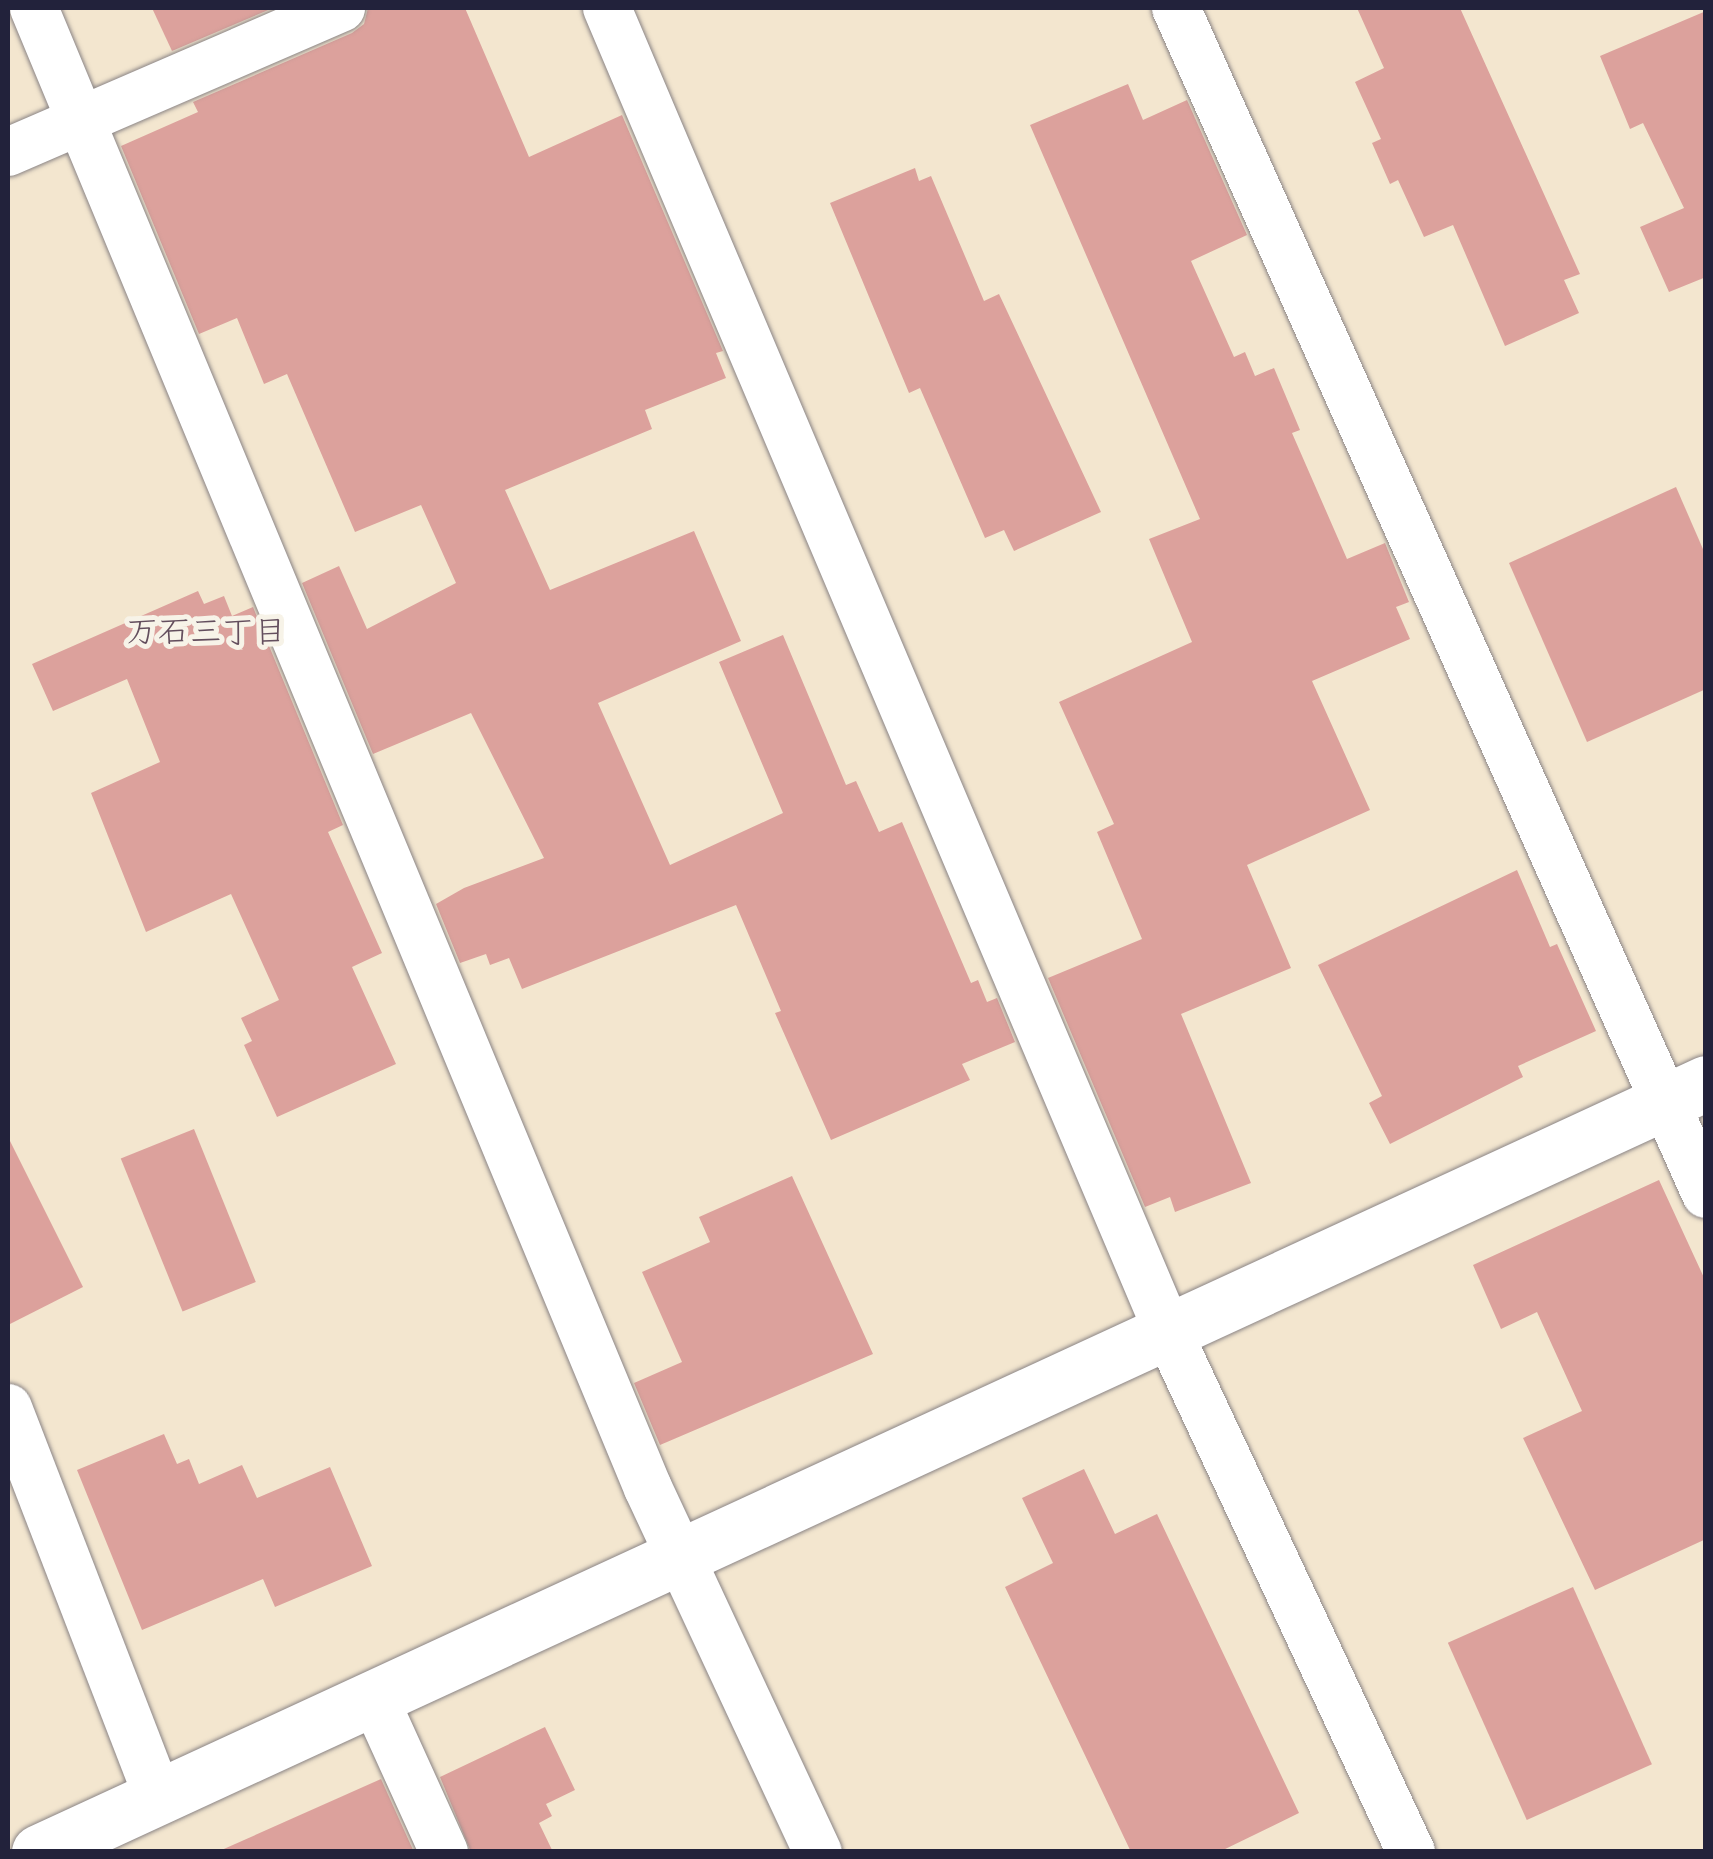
<!DOCTYPE html>
<html>
<head>
<meta charset="utf-8">
<style>
  body { margin:0 }
  #map { position:relative; width:1713px; height:1859px; overflow:hidden; background:#f3e6cf; font-family:"Architects Daughter","Klee One",sans-serif }
  div>[style] { position:absolute }
  [style*='--x'] { left:calc(var(--x)*1px); top:calc(var(--y)*1px); width:calc(var(--w)*1px); rotate:calc(var(--a)*1deg) }
  .building>* { inset:0; background:#dca19c; transform-origin:0 0 }
  .roads { filter:drop-shadow(0 0 2px #8a8485) drop-shadow(0 0 2px #8a8485) }
  .minor>* { height:48px; margin:-24px; padding:0 24px; transform-origin:24px; border-radius:24px; background:#fff }
  .tertiary>* { height:55px; margin:-27.5px; padding:0 27.5px; transform-origin:27.5px; border-radius:27.5px; background:#fff }
  span { translate:-50% -50%; white-space:nowrap; text-align:center; line-height:1.15; -webkit-text-stroke:10px #f7f3e8; paint-order:stroke }
  .neighbourhood-label { font-size:32px; color:#634e5d }
  .frame { position:absolute; inset:0; border:10px solid #22223b; pointer-events:none }
</style>
</head>
<body>
<div id="map">
  <div class="building">
    <i style="clip-path:polygon(152px 8px,273px 8px,172px 51px)"></i>
    <i style="clip-path:polygon(368px 8px,465px 8px,529px 157px,622px 115px,723px 351px,716px 353px,726px 378px,645px 410px,652px 429px,505px 490px,550px 590px,694px 531px,741px 641px,598px 703px,670px 865px,783px 813px,719px 662px,783px 635px,846px 785px,856px 781px,879px 832px,902px 822px,971px 983px,978px 980px,987px 1002px,997px 998px,1015px 1042px,962px 1064px,970px 1080px,831px 1140px,775px 1013px,781px 1011px,736px 905px,522px 989px,509px 958px,490px 965px,486px 954px,460px 963px,436px 904px,464px 888px,544px 858px,471px 713px,373px 754px,302px 583px,339px 566px,367px 629px,456px 583px,421px 505px,355px 532px,287px 374px,264px 384px,237px 318px,199px 334px,121px 146px,198px 112px,193px 102px,352px 33px,364px 24px)"></i>
    <i style="clip-path:polygon(1357px 8px,1460px 8px,1580px 274px,1564px 280px,1579px 313px,1505px 346px,1453px 225px,1424px 237px,1398px 180px,1390px 184px,1372px 143px,1381px 139px,1355px 82px,1384px 68px)"></i>
    <i style="clip-path:polygon(1706px 11px,1706px 277px,1669px 292px,1640px 227px,1684px 208px,1643px 123px,1630px 129px,1600px 56px)"></i>
    <i style="clip-path:polygon(1128px 84px,1143px 120px,1187px 100px,1247px 235px,1191px 261px,1234px 357px,1245px 352px,1255px 376px,1274px 368px,1300px 430px,1292px 433px,1347px 559px,1385px 543px,1409px 602px,1396px 607px,1410px 639px,1312px 681px,1370px 810px,1247px 865px,1291px 968px,1181px 1014px,1251px 1183px,1175px 1212px,1170px 1197px,1145px 1207px,1048px 978px,1142px 939px,1097px 832px,1114px 824px,1059px 702px,1192px 642px,1149px 539px,1200px 519px,1030px 125px)"></i>
    <i style="clip-path:polygon(915px 168px,919px 181px,931px 176px,984px 301px,999px 294px,1101px 512px,1014px 551px,1004px 530px,985px 538px,920px 388px,909px 393px,830px 203px)"></i>
    <i style="clip-path:polygon(1676px 487px,1706px 556px,1706px 689px,1587px 742px,1509px 563px)"></i>
    <i style="clip-path:polygon(198px 591px,204px 604px,224px 596px,232px 616px,253px 607px,343px 825px,328px 832px,382px 953px,352px 967px,396px 1064px,277px 1117px,244px 1045px,252px 1041px,241px 1018px,279px 1000px,231px 894px,146px 932px,91px 793px,160px 762px,127px 679px,53px 711px,32px 664px)"></i>
    <i style="clip-path:polygon(1517px 870px,1550px 947px,1557px 944px,1596px 1031px,1518px 1066px,1523px 1077px,1390px 1144px,1369px 1103px,1382px 1096px,1318px 965px)"></i>
    <i style="left:194px;top:1129px;width:165px;height:79px;rotate:68deg"></i>
    <i style="clip-path:polygon(8px 1137px,83px 1287px,8px 1325px)"></i>
    <i style="clip-path:polygon(792px 1176px,873px 1354px,660px 1445px,634px 1383px,682px 1362px,642px 1272px,710px 1242px,699px 1217px)"></i>
    <i style="clip-path:polygon(1659px 1180px,1706px 1282px,1706px 1539px,1595px 1590px,1523px 1438px,1582px 1411px,1537px 1312px,1501px 1329px,1473px 1265px)"></i>
    <i style="clip-path:polygon(164px 1434px,177px 1464px,189px 1459px,199px 1484px,242px 1465px,257px 1498px,330px 1467px,372px 1566px,275px 1607px,263px 1579px,142px 1630px,77px 1470px)"></i>
    <i style="clip-path:polygon(1084px 1469px,1115px 1534px,1157px 1514px,1299px 1813px,1219px 1852px,1131px 1852px,1005px 1587px,1053px 1563px,1022px 1498px)"></i>
    <i style="left:1573px;top:1587px;width:194px;height:137px;rotate:66deg"></i>
    <i style="clip-path:polygon(545px 1727px,575px 1790px,546px 1804px,552px 1816px,539px 1823px,553px 1852px,471px 1852px,440px 1777px)"></i>
    <i style="clip-path:polygon(381px 1779px,414px 1852px,217px 1852px)"></i>
  </div>
  <div class="roads">
    <div class="minor">
      <i style="--x:34;--y:8;--w:1602;--a:67.47"></i>
      <i style="--x:648;--y:1488;--w:402;--a:65"></i>
      <i style="--x:607;--y:8;--w:1440;--a:67.03"></i>
      <i style="--x:1169;--y:1334;--w:572;--a:64.96"></i>
      <i style="--x:1176;--y:8;--w:1299;--a:65.92"></i>
      <i style="--x:8;--y:152;--w:363;--a:-23.4"></i>
      <i style="--x:8;--y:1408;--w:414;--a:68.9"></i>
      <i style="--x:375;--y:1700;--w:167;--a:65.6"></i>
    </div>
    <div class="tertiary">
      <i style="--x:39;--y:1852;--w:1836;--a:-24.76"></i>
    </div>
  </div>
  <div class="neighbourhood-label">
    <span style="left:206px;top:633px">万石三丁目</span>
  </div>
  <div class="frame"></div>
</div>
</body>
</html>
